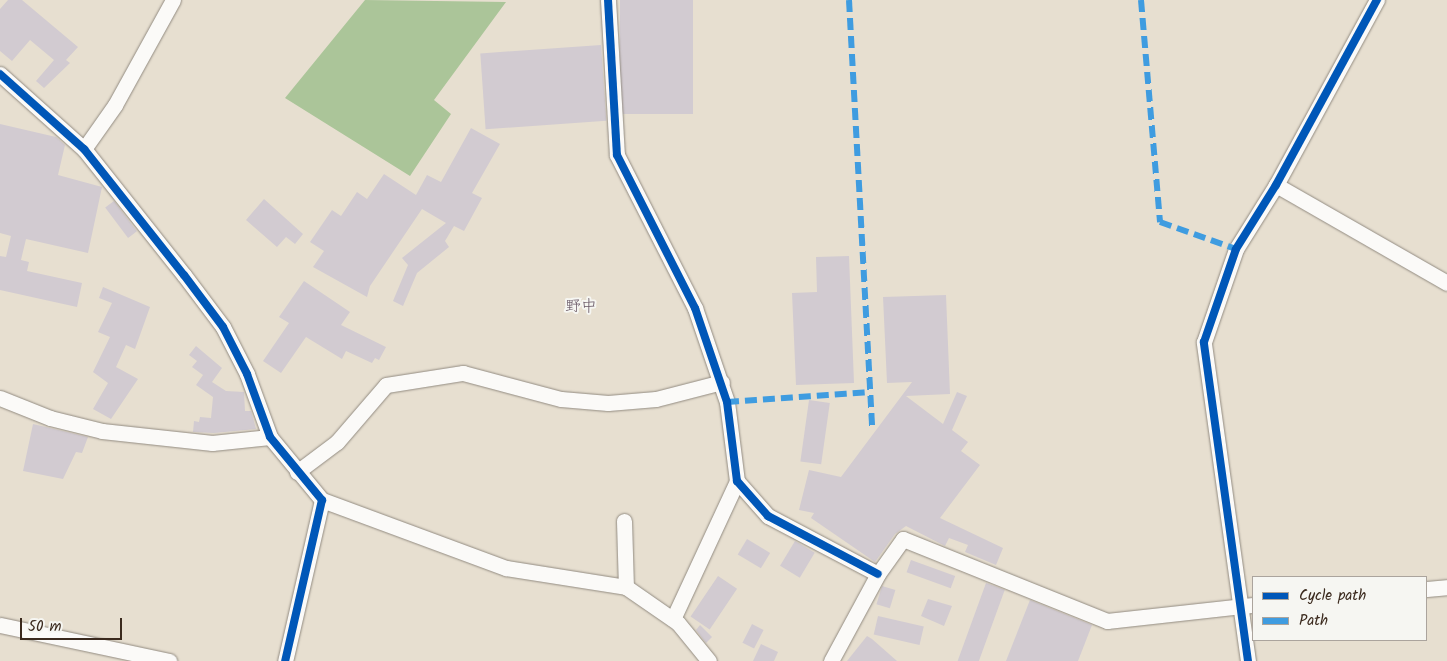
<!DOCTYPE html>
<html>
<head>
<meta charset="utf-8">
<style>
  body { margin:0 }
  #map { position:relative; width:1447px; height:661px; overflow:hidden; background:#e7dfd0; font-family:Kalam,"Klee One",sans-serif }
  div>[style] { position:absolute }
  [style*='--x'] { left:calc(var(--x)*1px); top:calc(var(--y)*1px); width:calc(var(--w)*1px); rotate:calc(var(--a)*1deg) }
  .forest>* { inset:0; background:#abc599 }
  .building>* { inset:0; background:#d2cbd1; transform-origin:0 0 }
  .roads { filter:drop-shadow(0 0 1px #928b81) drop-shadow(0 0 1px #928b81) }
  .minor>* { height:15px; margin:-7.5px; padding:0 7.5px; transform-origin:7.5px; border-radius:7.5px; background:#fbfaf8 }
  .quiet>* { height:6px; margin-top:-3px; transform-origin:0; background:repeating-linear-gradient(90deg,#3f9ce0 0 12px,transparent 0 18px) }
  .cycleway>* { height:8px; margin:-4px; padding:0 4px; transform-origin:4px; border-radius:4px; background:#0057b8 }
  span { translate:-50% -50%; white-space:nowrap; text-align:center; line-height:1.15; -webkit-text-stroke:4px #f6f6f2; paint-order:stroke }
  .quarter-label { font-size:16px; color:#675664 }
  .legend { position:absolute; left:1252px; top:576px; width:175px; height:65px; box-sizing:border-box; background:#f6f6f2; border:1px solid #aba49d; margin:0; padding:6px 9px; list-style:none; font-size:15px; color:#3b2a1e }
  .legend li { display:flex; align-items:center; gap:10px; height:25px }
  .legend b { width:25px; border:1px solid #aba49d }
  .scale { position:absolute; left:20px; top:618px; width:102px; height:22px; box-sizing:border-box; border:2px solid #3b2a1e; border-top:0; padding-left:6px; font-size:15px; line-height:18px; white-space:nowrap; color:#3b2a1e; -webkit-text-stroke:4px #f6f6f2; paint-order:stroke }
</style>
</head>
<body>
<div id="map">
  <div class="forest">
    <i style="clip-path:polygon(365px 0,506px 2px,434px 100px,451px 114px,410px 176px,285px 98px)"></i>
  </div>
  <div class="building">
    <i style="clip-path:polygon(8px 0,22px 0,78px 47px,66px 60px,70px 63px,44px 88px,36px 81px,54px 60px,30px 40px,12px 61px,0 51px,0 9px)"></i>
    <i style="left:620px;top:0;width:73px;height:114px"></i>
    <i style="left:601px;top:45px;width:76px;height:121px;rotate:86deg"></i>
    <i style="clip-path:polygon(0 124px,56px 137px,65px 145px,58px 175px,102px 187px,88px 253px,26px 239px,21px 260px,29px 262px,27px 271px,82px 283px,77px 307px,0 290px,0 256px,6px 257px,11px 236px,0 233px)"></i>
    <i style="clip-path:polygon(471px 128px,500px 144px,472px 193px,482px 198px,464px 231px,454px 226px,445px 241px,449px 247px,417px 273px,403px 306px,393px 301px,408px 265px,402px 258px,446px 223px,422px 209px,370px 286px,367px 297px,313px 267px,324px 251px,310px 242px,332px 210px,341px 216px,357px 192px,367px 199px,384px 174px,416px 195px,427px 175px,441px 182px)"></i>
    <i style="clip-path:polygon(264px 199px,303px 234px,295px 244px,286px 237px,277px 247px,246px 220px)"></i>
    <i style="left:114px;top:201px;width:38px;height:11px;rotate:53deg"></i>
    <i style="clip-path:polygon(849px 256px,854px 383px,796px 385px,792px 293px,817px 292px,816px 257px)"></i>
    <i style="clip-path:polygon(304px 281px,350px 312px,341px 325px,386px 347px,379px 360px,375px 358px,372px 363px,346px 351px,342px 359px,306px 337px,281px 373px,263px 361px,289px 323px,279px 317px)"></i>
    <i style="clip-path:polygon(103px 287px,150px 307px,135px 349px,126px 345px,116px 367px,138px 379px,111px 419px,93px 409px,108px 383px,93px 372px,110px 337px,98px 332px,112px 303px,99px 298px)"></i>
    <i style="clip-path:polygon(946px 295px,950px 394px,906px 396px,943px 424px,957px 392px,967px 396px,952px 430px,968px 442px,961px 451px,980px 465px,940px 518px,1003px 548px,996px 565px,965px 552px,968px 545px,949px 538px,945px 546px,906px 526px,895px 534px,875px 562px,811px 518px,814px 513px,799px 510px,809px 470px,841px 477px,912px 382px,887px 383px,883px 297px)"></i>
    <i style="clip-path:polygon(196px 346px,222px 368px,212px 382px,226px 391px,244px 392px,245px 411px,251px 411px,256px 429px,214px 433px,193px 432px,194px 421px,199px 422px,200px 417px,211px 418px,213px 397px,196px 385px,203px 375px,192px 367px,197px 361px,189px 355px)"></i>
    <i style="left:809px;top:400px;width:21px;height:62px;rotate:8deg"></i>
    <i style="clip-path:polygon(33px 424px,88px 437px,82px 453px,76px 452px,63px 479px,23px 471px)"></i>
    <i style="left:747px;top:539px;width:27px;height:18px;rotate:31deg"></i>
    <i style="left:795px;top:541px;width:23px;height:29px;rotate:31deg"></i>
    <i style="left:911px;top:560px;width:47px;height:13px;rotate:20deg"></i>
    <i style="left:718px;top:576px;width:23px;height:49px;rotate:34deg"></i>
    <i style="left:986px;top:583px;width:20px;height:83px;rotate:20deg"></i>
    <i style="left:882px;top:586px;width:14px;height:19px;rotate:17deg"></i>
    <i style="clip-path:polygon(928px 599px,952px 606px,944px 626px,921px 616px)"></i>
    <i style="clip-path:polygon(1030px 600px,1092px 625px,1078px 661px,1006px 661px)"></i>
    <i style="left:878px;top:616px;width:47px;height:19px;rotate:13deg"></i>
    <i style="left:752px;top:624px;width:13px;height:21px;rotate:27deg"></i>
    <i style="clip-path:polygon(700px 625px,712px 637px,706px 643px,696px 630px)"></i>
    <i style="clip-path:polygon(867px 636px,872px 639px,897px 661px,847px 661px)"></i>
    <i style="clip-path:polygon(761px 644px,778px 652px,774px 661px,753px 661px)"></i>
  </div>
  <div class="roads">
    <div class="minor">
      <i style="--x:608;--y:0;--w:155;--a:86.7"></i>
      <i style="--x:617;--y:155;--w:172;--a:63"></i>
      <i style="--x:695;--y:308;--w:99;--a:71.2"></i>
      <i style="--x:727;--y:402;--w:80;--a:82.8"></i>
      <i style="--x:737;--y:481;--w:47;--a:48.5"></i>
      <i style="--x:768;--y:516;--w:124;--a:27.8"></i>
      <i style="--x:0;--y:74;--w:113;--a:41.8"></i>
      <i style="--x:84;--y:149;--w:161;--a:51.6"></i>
      <i style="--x:184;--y:275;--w:65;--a:53.1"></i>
      <i style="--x:223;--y:327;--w:53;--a:62.9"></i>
      <i style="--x:247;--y:374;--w:67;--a:69.9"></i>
      <i style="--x:270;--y:437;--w:82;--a:50.5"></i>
      <i style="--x:322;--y:500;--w:165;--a:102.9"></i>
      <i style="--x:84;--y:149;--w:54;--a:-54.8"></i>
      <i style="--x:115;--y:105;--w:120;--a:-61.1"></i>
      <i style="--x:1276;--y:185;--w:197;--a:29.8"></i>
      <i style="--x:0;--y:398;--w:54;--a:21.8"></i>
      <i style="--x:50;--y:418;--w:54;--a:14"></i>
      <i style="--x:102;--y:431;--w:111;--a:6.2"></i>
      <i style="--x:212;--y:443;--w:58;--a:-5.9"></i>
      <i style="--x:297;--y:472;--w:50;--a:-36.9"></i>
      <i style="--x:337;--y:442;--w:75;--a:-49.3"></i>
      <i style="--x:386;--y:385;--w:78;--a:-8.9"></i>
      <i style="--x:463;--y:373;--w:101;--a:14.9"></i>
      <i style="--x:561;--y:399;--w:47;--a:4.9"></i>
      <i style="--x:608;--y:403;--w:48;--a:-4.8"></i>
      <i style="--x:656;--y:399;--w:68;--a:-14.4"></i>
      <i style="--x:322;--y:500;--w:196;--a:20.3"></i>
      <i style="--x:506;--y:568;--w:121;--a:9"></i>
      <i style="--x:624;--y:521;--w:66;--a:88.3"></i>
      <i style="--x:626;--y:587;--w:63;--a:34.7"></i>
      <i style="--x:678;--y:623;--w:49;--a:50.8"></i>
      <i style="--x:1426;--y:589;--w:21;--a:-5"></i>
      <i style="--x:673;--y:619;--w:152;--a:-65.1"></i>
      <i style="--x:0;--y:625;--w:173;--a:12"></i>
      <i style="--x:831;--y:661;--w:99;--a:-61.6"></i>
      <i style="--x:878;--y:574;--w:43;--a:-54.5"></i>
      <i style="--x:903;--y:539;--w:220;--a:21.9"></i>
      <i style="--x:1107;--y:621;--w:147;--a:-6.3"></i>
      <i style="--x:1248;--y:661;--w:322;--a:-97.9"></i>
      <i style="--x:1204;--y:342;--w:98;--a:-71"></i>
      <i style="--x:1236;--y:249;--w:75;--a:-58"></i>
      <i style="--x:1276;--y:185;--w:211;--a:-61.4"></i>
    </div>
  </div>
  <div class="quiet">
    <i style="--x:849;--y:0;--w:429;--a:86.9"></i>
    <i style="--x:1141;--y:0;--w:223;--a:85.1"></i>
    <i style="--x:1160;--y:222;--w:81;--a:19.6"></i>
    <i style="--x:727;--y:402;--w:144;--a:-4"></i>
  </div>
  <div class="cycleway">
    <i style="--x:608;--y:0;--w:155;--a:86.7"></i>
    <i style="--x:617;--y:155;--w:172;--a:63"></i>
    <i style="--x:695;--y:308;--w:99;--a:71.2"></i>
    <i style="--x:727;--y:402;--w:80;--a:82.8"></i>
    <i style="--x:737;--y:481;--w:47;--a:48.5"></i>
    <i style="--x:768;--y:516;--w:124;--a:27.8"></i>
    <i style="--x:0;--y:74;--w:113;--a:41.8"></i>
    <i style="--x:84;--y:149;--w:161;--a:51.6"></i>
    <i style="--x:184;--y:275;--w:65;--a:53.1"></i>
    <i style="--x:223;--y:327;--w:53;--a:62.9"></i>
    <i style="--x:247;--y:374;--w:67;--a:69.9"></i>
    <i style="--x:270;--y:437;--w:82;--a:50.5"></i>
    <i style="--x:322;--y:500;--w:165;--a:102.9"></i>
    <i style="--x:1248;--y:661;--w:322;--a:-97.9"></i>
    <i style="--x:1204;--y:342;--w:98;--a:-71"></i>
    <i style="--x:1236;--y:249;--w:75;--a:-58"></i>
    <i style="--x:1276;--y:185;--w:211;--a:-61.4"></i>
  </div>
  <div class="quarter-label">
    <span style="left:581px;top:307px">野中</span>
  </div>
  <ul class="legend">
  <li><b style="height:6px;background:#0057b8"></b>Cycle path</li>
  <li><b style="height:6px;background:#3f9ce0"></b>Path</li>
  </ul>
  <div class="scale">50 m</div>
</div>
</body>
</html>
